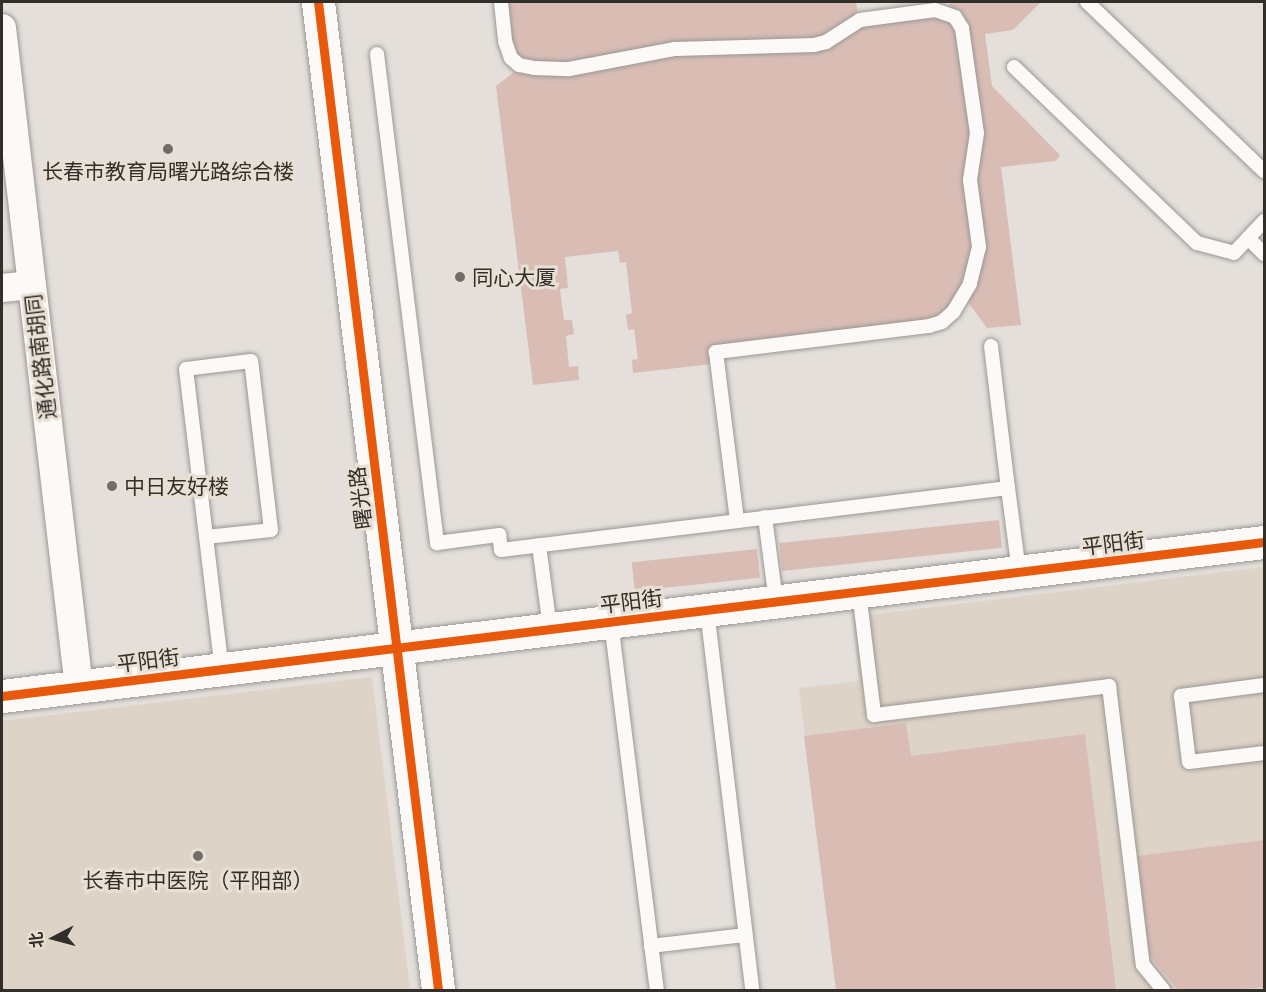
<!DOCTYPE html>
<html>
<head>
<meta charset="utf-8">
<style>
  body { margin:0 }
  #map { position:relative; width:1266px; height:992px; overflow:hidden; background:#e4dfda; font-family:"Golos Text","Noto Sans SC",sans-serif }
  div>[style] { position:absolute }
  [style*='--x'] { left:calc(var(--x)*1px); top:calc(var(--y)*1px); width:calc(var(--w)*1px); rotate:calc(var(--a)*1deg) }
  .built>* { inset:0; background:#ddd3c7 }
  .green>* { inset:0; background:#d9bdb5; transform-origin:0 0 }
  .roads { filter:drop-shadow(0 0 2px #9b9793) drop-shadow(0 0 2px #9b9793) }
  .service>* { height:14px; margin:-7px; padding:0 7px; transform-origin:7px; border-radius:7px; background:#fbfaf9 }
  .minor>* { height:28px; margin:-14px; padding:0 14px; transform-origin:14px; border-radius:14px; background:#fbfaf9 }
  .tertiary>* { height:33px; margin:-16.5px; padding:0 16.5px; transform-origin:16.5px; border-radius:16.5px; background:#fbfaf9 }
  .cycleway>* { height:9px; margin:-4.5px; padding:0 4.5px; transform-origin:4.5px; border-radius:4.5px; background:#e8590c }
  .dots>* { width:16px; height:16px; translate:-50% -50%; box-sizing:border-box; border:3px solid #e9e0d5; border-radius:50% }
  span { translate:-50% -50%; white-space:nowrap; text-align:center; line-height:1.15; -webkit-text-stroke:6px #e9e0d5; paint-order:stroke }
  .poi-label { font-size:21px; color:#322e2a }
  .left { translate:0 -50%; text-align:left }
  .street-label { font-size:21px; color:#322e2a }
  .frame { position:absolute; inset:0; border:3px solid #322e2a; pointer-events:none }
  .north { position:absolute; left:24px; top:908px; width:60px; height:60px; -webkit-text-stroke:4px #e9e0d5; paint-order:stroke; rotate:264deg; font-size:16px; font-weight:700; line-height:24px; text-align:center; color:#322e2a }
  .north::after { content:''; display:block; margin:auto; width:21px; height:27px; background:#322e2a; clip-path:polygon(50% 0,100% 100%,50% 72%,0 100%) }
</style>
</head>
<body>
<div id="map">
  <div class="built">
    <i style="clip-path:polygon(1264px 567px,1264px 990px,836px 990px,799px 688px,859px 681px,852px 617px)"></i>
    <i style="clip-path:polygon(372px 677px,410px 990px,2px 990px,2px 721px)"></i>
  </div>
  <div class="green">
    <i style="clip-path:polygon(506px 2px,856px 2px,858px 15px,824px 37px,814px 39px,675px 43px,569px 63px,535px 63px,522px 60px,516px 55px,510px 40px)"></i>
    <i style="clip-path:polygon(950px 2px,1041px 2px,1013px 30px,985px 34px,992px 86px,1060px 155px,1056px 161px,1001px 167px,1021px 325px,987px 328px,968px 302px,982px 265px,984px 248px,976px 180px,982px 133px,970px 36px,959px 13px,949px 7px)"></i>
    <i style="clip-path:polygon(935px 16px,951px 21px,957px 30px,971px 133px,973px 247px,965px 282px,949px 308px,939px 317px,927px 321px,710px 347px,712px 364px,633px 373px,632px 360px,638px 359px,634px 329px,628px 330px,626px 315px,632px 313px,626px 262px,620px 263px,618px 251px,565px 257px,568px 288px,560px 289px,564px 320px,572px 320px,574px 334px,566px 336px,569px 367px,578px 366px,579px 380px,533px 385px,496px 86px,517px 70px,676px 54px,815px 50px,862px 25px)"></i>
    <i style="left:999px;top:520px;width:28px;height:221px;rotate:84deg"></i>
    <i style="left:757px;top:549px;width:29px;height:126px;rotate:84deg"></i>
    <i style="clip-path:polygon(906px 723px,911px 756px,1085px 734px,1116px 990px,836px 990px,804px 736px)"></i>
    <i style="clip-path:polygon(1264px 840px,1264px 987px,1236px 990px,1178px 990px,1149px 955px,1137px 856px)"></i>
  </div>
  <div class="roads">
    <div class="service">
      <i style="--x:501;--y:2;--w:39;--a:84"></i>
      <i style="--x:505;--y:41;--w:18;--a:71"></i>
      <i style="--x:511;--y:58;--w:11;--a:41"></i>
      <i style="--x:519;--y:65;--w:15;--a:11"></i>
      <i style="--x:534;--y:68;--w:35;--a:2"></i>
      <i style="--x:569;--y:69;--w:108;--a:-10.7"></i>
      <i style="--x:675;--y:49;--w:139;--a:-1.6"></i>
      <i style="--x:814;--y:45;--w:12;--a:-14"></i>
      <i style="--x:826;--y:42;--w:40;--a:-32.9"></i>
      <i style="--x:860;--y:20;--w:76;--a:-7.6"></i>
      <i style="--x:935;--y:10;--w:21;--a:19"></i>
      <i style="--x:955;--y:17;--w:13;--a:58"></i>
      <i style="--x:962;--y:28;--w:106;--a:81.9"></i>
      <i style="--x:977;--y:133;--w:48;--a:98.5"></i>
      <i style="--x:970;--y:180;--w:68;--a:82.3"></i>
      <i style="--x:979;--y:247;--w:38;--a:104"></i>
      <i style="--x:970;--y:284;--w:33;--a:121"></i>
      <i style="--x:953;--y:312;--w:15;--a:138"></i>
      <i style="--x:942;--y:322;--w:14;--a:163"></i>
      <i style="--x:929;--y:326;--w:215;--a:173"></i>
      <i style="--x:716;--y:352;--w:170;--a:82.9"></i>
      <i style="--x:1087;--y:2;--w:245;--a:43.7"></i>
      <i style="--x:377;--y:54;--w:493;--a:83"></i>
      <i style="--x:437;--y:543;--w:63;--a:-7.4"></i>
      <i style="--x:499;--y:535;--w:15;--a:82"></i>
      <i style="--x:501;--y:550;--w:511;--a:-6.97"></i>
      <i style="--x:1008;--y:488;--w:85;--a:82.5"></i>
      <i style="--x:1014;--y:67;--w:254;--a:43.9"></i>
      <i style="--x:1197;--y:243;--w:38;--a:15"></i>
      <i style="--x:1234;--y:253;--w:44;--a:-46.8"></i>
      <i style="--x:1248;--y:238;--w:23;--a:45"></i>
      <i style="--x:991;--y:346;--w:143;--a:83.2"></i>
      <i style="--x:765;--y:517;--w:86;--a:82.6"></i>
      <i style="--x:206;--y:537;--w:65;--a:-6.1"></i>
      <i style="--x:271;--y:530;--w:170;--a:-96.7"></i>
      <i style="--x:251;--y:361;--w:65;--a:173"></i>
      <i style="--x:186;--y:369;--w:302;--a:83.2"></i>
      <i style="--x:539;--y:545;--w:85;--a:82.5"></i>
      <i style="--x:859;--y:592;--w:124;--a:83"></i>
      <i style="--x:874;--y:715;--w:237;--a:-7"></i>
      <i style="--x:1109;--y:686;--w:281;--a:83.1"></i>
      <i style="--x:1143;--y:965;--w:32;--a:51"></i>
      <i style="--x:707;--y:610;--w:383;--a:83.2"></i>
      <i style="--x:611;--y:622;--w:371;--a:82.9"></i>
      <i style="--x:1264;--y:685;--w:84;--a:172.5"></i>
      <i style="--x:1181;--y:696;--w:66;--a:83.1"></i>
      <i style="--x:1189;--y:762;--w:76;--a:-6.8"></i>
      <i style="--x:651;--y:946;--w:95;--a:-6.7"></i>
    </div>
    <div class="minor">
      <i style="--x:2;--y:28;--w:663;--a:83.34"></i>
      <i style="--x:2;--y:288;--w:30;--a:-6"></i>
    </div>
    <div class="tertiary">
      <i style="--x:318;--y:2;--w:995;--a:83.07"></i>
      <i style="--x:2;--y:696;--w:1271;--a:-6.96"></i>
    </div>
  </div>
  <div class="cycleway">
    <i style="--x:318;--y:2;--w:995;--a:83.07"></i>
    <i style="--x:2;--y:696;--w:1271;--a:-6.96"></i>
  </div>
  <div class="dots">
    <i style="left:168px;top:149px;background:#706c68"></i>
    <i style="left:460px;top:277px;background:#706c68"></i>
    <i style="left:112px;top:486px;background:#706c68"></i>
    <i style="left:198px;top:856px;background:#706c68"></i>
  </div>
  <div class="poi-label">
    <span style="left:168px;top:171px">长春市教育局曙光路综合楼</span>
    <span class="left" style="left:472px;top:277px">同心大厦</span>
    <span class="left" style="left:124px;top:486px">中日友好楼</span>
    <span style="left:198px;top:880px">长春市中医院（平阳部）</span>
  </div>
  <div class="street-label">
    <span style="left:40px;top:357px;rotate:-97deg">通化路南胡同</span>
    <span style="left:360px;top:498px;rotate:-97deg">曙光路</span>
    <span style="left:1113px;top:543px;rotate:-7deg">平阳街</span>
    <span style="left:631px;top:601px;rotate:-7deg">平阳街</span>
    <span style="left:148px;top:660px;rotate:-7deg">平阳街</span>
  </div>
  <div class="frame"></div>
  <div class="north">北</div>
</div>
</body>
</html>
